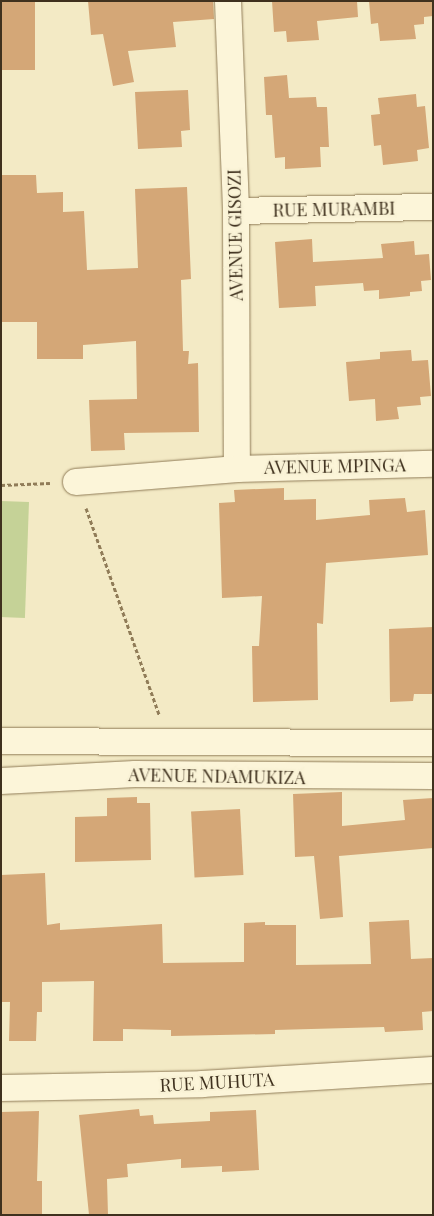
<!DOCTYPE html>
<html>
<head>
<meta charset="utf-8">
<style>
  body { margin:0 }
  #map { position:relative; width:434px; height:1216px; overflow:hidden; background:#f3eac5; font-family:"Playfair Display",serif }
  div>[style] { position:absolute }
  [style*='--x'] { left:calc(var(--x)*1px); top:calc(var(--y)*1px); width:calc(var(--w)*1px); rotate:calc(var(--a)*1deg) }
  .green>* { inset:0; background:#c5d297; transform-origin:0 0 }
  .building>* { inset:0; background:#d4a777; transform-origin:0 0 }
  .path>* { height:3px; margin-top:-1.5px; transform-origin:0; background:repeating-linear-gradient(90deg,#907c58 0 4px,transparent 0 6.5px) }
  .roads { filter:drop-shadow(0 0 1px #907c58) drop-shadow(0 0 1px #907c58) }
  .minor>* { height:26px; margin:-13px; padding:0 13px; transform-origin:13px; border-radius:13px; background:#fcf5d9 }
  span { translate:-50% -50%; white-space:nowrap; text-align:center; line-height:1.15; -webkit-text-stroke:4.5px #f9f2d5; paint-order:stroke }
  .street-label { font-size:18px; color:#3f311e }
  .frame { position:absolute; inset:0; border:2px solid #3f311e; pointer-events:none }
</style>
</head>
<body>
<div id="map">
  <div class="green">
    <i style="left:1px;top:501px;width:28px;height:116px;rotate:2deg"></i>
  </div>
  <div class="building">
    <i style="left:1px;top:1px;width:34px;height:69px"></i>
    <i style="clip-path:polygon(88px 1px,213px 1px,214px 19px,173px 22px,176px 47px,128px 51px,134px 82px,113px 86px,103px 34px,91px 35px)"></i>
    <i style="clip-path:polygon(272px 1px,357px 1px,358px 17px,317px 21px,319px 40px,287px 42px,286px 31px,274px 32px)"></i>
    <i style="clip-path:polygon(369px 1px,433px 1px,433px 16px,424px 17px,424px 24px,414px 25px,416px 39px,380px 41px,378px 23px,371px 24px)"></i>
    <i style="clip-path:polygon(287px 75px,289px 98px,316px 97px,317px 107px,327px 107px,329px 147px,320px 147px,321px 167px,285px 169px,285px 157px,275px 158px,272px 115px,266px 115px,264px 77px)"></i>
    <i style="clip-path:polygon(188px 90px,190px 130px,181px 131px,182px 147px,138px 149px,135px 92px)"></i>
    <i style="clip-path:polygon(416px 94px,417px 107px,425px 106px,429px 148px,417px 150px,418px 161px,383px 165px,381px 145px,374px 146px,371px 115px,380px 114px,378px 98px)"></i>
    <i style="clip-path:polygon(1px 175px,36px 175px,37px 193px,63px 192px,63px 212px,84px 211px,87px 270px,138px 268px,135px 189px,187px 187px,191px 279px,181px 280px,183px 351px,189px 351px,188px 364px,198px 363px,199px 432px,124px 433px,125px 450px,91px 451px,89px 400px,137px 399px,136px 341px,83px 345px,83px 359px,37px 359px,37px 322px,1px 322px)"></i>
    <i style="clip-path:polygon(312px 239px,313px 262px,383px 258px,381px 244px,414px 241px,415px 255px,429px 254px,431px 280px,421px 281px,422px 291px,410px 292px,410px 296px,379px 299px,379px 290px,364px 291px,363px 283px,315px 286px,316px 306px,279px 308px,275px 242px)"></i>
    <i style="clip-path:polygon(411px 350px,412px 361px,428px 360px,431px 396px,420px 397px,421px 405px,397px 407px,399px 419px,376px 421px,375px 399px,349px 401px,346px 362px,380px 359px,380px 352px)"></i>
    <i style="clip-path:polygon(284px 488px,284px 500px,316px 499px,316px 520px,370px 515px,369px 500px,405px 498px,407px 512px,425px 510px,428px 555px,326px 563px,323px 624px,317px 623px,318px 700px,253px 702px,252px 646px,259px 646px,262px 596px,222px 598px,219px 503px,235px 502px,234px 490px)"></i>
    <i style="clip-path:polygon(433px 627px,433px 694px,414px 694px,413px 701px,390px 702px,389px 629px)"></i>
    <i style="clip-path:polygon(342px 792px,342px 826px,405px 820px,403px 800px,433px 798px,433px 848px,339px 856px,343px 917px,320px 919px,314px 856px,295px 857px,293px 794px)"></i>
    <i style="clip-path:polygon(137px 797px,137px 803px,150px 803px,151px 860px,75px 862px,75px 817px,107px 816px,107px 798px)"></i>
    <i style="left:240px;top:809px;width:66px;height:49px;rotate:87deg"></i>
    <i style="clip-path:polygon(45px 873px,47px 925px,60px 923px,60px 930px,162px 924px,163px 963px,244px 962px,244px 923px,265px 922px,265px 925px,296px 925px,296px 965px,371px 964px,369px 922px,409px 920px,411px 959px,433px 958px,433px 1011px,422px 1012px,423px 1030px,385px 1032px,384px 1027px,275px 1030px,275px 1034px,171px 1036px,171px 1030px,123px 1029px,123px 1041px,93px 1041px,94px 981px,42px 982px,42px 1012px,37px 1012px,36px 1041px,9px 1041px,10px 1002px,1px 1002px,1px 875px)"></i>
    <i style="clip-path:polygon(139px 1109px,140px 1116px,153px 1115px,154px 1124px,210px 1121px,210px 1112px,256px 1110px,259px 1170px,222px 1172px,222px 1166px,181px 1168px,181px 1159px,127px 1164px,128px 1177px,107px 1179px,108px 1215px,89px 1215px,79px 1115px)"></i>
    <i style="clip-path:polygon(39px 1111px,37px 1181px,42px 1181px,42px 1215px,1px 1215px,1px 1112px)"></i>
  </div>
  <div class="path">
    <i style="--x:1;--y:485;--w:49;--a:-2.3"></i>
    <i style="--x:86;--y:508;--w:219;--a:70.5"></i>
  </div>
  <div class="roads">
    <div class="minor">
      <i style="--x:228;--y:1;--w:210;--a:87.8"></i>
      <i style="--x:236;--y:211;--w:258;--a:89.8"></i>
      <i style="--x:236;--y:211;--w:197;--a:-1.2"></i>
      <i style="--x:76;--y:482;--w:162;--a:-4.6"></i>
      <i style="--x:237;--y:469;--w:196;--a:-1.5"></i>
      <i style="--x:1;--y:741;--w:432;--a:0.3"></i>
      <i style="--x:1;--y:781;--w:134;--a:-3"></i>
      <i style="--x:135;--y:774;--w:298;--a:0.4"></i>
      <i style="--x:1;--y:1088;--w:201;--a:-1.1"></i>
      <i style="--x:202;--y:1084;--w:231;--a:-3.5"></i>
    </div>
  </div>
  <div class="street-label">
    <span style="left:334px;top:209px;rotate:-1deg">RUE MURAMBI</span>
    <span style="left:235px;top:235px;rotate:-91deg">AVENUE GISOZI</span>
    <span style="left:335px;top:466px;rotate:-1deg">AVENUE MPINGA</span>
    <span style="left:217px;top:776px;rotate:1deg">AVENUE NDAMUKIZA</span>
    <span style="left:217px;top:1082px;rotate:-3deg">RUE MUHUTA</span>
  </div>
  <div class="frame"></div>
</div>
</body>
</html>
